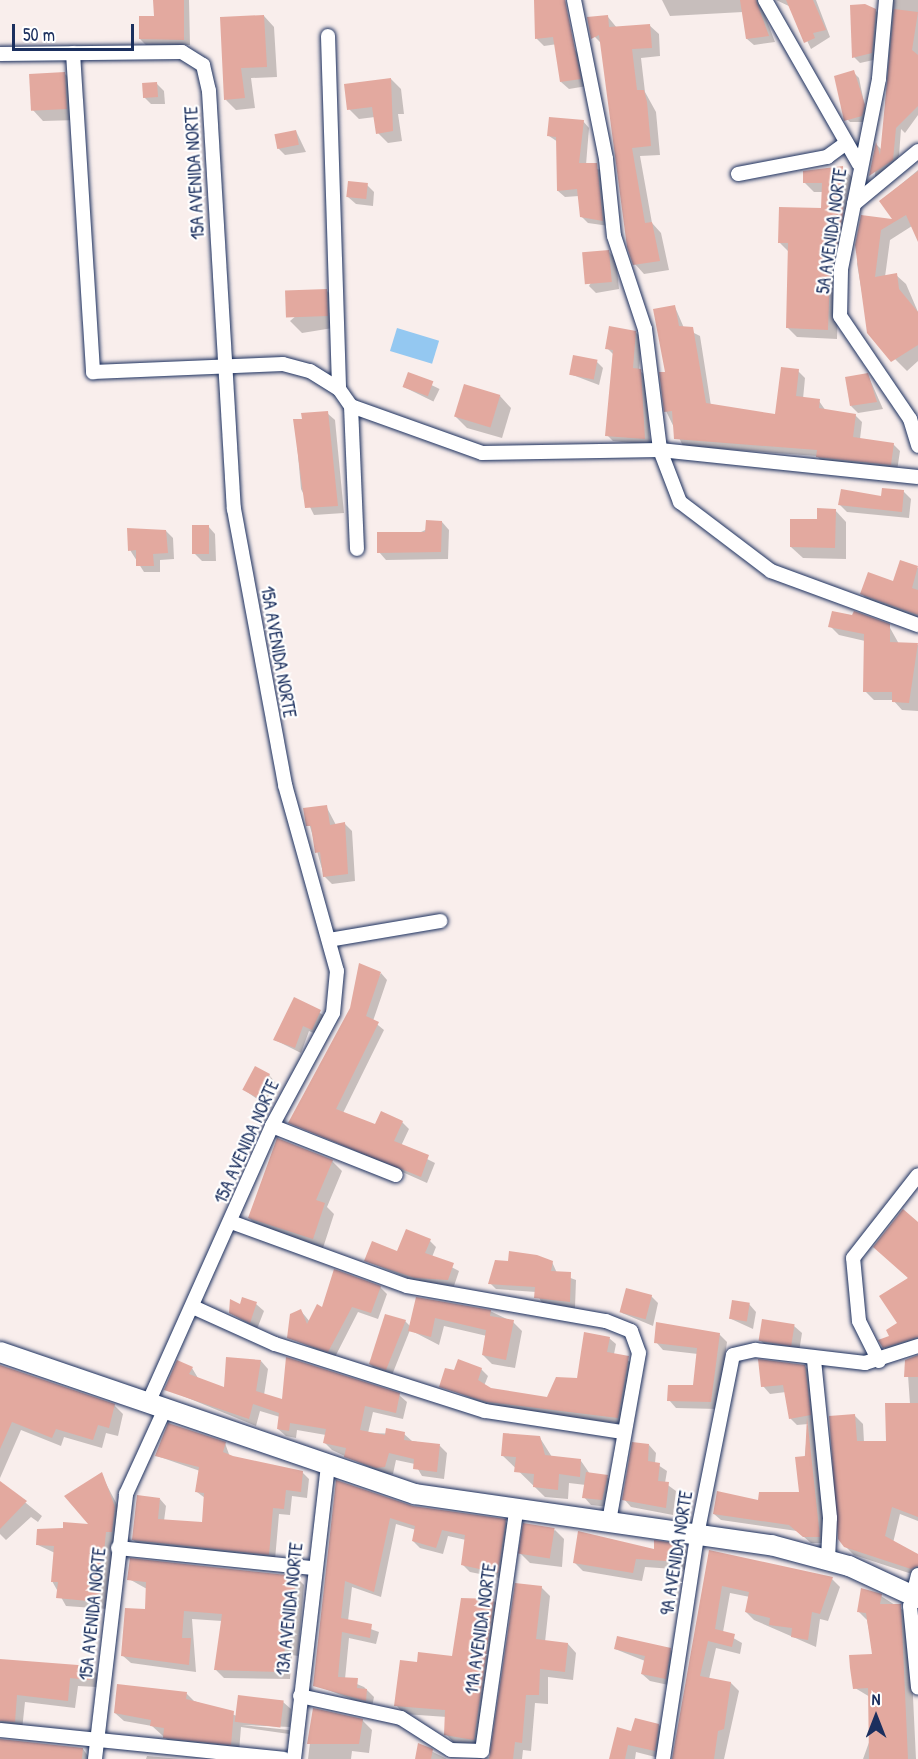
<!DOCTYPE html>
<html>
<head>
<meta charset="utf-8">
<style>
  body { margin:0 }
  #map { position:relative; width:918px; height:1759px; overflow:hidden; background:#f9eeec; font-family:"Patrick Hand",sans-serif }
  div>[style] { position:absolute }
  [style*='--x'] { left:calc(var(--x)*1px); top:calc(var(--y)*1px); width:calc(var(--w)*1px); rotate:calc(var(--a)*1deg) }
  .water>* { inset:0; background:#94c8f1; transform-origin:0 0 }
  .shadow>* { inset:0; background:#0003; transform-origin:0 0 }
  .building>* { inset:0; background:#e3a99f; transform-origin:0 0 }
  .roads { filter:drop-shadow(0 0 2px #1b2f5e) drop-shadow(0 0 2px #1b2f5e) }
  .street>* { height:14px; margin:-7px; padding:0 7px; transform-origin:7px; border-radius:7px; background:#fff }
  .secondary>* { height:20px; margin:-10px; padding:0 10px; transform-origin:10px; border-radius:10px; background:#fff }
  span { translate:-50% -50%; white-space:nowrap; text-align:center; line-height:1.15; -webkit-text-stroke:4.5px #fff; paint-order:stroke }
  .street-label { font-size:18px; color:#1b2f5e }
  .north { position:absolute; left:846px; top:1687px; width:60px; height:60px; -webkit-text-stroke:4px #fff; paint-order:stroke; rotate:0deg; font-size:16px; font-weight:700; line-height:24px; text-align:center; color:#1b2f5e }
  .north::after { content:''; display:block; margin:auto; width:21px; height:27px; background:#1b2f5e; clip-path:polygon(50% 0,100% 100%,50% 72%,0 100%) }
  .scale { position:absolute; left:12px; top:24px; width:122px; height:27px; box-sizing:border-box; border:3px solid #1b2f5e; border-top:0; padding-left:8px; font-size:18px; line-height:21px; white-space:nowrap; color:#1b2f5e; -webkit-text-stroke:4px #fff; paint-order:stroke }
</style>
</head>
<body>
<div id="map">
  <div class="water">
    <i style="left:397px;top:328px;width:44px;height:24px;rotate:17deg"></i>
  </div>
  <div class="shadow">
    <i style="clip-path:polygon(154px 0,189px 0,190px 45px,146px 45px,140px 39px,155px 18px)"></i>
    <i style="clip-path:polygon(536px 0,565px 0,571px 42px,544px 46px,537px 39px)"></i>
    <i style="clip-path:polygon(662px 0,770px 0,762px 8px,775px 42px,754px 45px,747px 39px,743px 12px,670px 16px)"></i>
    <i style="clip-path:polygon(776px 0,816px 0,830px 37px,811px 49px,791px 7px)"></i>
    <i style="clip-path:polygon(893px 0,918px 0,918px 115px,905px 133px,901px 129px,899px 156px,879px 174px,898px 157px,898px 166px,880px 181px,875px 176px,877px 145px,882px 150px)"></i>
    <i style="clip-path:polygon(875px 10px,881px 16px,878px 59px,860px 63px,854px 57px)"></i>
    <i style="clip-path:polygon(264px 16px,274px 27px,277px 77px,251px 78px,255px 108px,236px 110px,226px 100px)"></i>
    <i style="clip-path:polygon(608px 17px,617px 28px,649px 25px,659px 34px,660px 56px,641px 58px,645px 92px,656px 112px,660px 155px,640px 156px,652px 223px,661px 233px,669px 270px,644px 274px,635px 264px,602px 44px,592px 34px)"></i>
    <i style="clip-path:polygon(574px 49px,581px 57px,587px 86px,569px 89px,561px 82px)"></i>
    <i style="clip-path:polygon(853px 72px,859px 78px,868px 122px,850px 122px,844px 116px)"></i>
    <i style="clip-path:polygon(65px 74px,76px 85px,78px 120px,43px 121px,32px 109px)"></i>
    <i style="clip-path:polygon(391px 79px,401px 89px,404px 114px,398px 114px,402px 141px,388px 143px,378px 133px,375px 117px,359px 119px,349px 109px)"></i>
    <i style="clip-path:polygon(157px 84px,164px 91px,165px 104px,151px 104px,144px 97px)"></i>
    <i style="clip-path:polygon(583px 121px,589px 128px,586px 165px,603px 171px,609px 226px,588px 223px,581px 216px,579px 196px,565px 197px,558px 191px,558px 142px,549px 136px)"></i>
    <i style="clip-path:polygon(296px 131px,306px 152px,285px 155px,278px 148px)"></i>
    <i style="clip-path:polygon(842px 168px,852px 177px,852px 223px,840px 253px,837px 339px,797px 337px,788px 328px,790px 253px,780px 243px,823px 210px,823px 192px,814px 192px,804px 182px)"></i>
    <i style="clip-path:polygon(918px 170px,918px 238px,912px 226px,890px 240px,885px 277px,896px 275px,906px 284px,918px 312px,918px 361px,907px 371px,869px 333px,857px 264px,862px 217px,895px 221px,881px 201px)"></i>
    <i style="clip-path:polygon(367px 185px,374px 192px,373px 206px,356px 204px,348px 197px)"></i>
    <i style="clip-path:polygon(609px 252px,616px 259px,619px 289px,596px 293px,589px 286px)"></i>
    <i style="clip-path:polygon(326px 290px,338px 302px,339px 327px,302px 333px,290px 321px)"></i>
    <i style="clip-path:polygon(675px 307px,684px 328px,700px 336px,711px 406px,777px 416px,798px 371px,805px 378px,803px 399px,819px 401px,826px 411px,855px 415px,862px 422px,860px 439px,893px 444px,900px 451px,897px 471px,824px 464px,817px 456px,683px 446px,666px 411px)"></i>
    <i style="clip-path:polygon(635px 332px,642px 338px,639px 370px,646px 376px,650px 445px,613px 441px,607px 435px,613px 354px,607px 348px)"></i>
    <i style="clip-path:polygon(597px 362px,603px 368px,599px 385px,570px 374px)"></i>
    <i style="left:409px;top:374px;width:34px;height:14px;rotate:26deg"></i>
    <i style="clip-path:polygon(868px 375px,883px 409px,858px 413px,851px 406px)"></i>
    <i style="clip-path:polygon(500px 396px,511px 408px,502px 438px,467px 428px,456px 417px)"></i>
    <i style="clip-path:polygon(327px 413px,335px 420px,344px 513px,314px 515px,301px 489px,295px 421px)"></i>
    <i style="clip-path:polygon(903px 491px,911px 499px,909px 518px,847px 512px,840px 505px)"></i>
    <i style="clip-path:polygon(835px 510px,846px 522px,846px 559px,803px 558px,791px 547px)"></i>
    <i style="clip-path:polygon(442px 522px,449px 530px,448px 559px,386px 560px,379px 552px)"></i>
    <i style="clip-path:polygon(208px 526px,215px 534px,216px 561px,202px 561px,195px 554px)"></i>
    <i style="clip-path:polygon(166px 531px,173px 538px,174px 559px,160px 560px,160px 572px,144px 572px,130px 550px)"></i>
    <i style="clip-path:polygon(901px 562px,918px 568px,918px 622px,873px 605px,862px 594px,894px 583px)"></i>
    <i style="clip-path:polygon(830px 626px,889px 626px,899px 644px,918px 645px,918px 711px,902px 710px,893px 700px,874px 700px,865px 691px,865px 641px,839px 635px)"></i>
    <i style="clip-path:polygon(326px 806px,336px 825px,345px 824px,352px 831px,355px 881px,332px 884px,324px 876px,305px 809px)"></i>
    <i style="clip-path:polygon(381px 973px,387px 980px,373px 1021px,384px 1030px,343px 1113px,376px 1126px,402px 1122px,409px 1129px,401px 1146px,435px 1163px,427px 1183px,290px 1122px)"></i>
    <i style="clip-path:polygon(294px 999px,327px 1017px,318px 1035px,309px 1031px,301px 1053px,275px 1040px)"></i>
    <i style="clip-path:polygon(269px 1075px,276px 1083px,264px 1104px,243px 1089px)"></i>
    <i style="clip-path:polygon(332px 1161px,342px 1171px,327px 1207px,334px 1214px,323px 1248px,259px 1228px,249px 1218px)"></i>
    <i style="clip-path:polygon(918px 1224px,918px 1345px,890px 1354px,884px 1347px,899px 1324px)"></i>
    <i style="clip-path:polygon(430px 1241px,436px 1247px,432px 1257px,459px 1271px,454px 1286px,422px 1284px,366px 1261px)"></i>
    <i style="clip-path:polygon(496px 1262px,552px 1262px,557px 1273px,576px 1280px,575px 1308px,542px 1303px,536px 1292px,496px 1289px,490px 1283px)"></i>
    <i style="clip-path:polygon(380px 1287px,387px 1294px,378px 1319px,358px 1312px,335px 1357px,289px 1338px,301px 1311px,310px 1322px,323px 1309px)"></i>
    <i style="clip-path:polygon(651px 1296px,658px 1303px,653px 1326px,622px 1313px)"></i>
    <i style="clip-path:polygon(418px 1299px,490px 1311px,513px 1322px,522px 1331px,515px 1368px,492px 1364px,483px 1355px,487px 1336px,444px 1326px,439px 1345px,410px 1330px,392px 1375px,376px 1370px,370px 1364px,405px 1321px,411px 1327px)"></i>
    <i style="clip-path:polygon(256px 1304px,264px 1311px,257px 1329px,230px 1313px)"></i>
    <i style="clip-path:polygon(749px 1304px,756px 1312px,753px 1329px,729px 1318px)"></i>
    <i style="clip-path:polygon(794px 1326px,802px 1333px,799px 1352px,769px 1348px,761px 1341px)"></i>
    <i style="clip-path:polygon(719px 1334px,727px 1342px,718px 1409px,676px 1408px,669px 1400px,695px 1387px,698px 1354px,663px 1350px,656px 1342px)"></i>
    <i style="clip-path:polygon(609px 1338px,616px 1344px,614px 1354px,635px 1364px,624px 1424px,495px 1408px,441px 1386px,455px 1372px,481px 1369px,488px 1376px,484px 1386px,491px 1390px,547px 1399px,578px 1380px)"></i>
    <i style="clip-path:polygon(918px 1358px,918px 1521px,900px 1514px,893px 1543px,918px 1557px,918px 1576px,854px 1555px,845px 1546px,855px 1416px,863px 1424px,864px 1442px,888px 1443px,910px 1404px,907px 1361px)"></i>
    <i style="clip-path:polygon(261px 1361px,268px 1369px,264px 1395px,283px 1401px,399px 1395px,407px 1402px,403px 1419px,373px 1412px,368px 1433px,404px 1434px,412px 1441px,440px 1446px,447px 1453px,444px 1479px,422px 1476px,415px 1464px,396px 1460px,393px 1474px,385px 1475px,332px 1450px,324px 1442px,326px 1435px,297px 1430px,296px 1438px,286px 1436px,278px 1429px,280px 1417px,260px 1411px,256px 1426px,166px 1389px,192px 1368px,198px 1378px,226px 1389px)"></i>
    <i style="clip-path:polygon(0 1366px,114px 1405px,123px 1414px,118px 1436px,106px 1433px,102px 1448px,64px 1437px,61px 1446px,21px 1430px,0 1478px)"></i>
    <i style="clip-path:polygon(805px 1366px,812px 1374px,826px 1543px,811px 1543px,797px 1531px,721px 1520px,714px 1514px,801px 1494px,808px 1424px,797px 1425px,790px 1418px,786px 1392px,770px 1394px,763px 1386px)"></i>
    <i style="clip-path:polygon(540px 1438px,552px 1457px,581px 1461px,590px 1474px,607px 1477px,615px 1484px,609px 1507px,591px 1505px,584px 1497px,586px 1485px,569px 1483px,568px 1499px,545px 1497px,502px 1455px)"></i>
    <i style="clip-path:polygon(225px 1443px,230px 1457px,302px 1472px,309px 1479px,307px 1498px,292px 1496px,290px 1515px,279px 1514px,275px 1560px,140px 1546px,133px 1540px,160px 1499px,166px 1506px,164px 1521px,203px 1524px,205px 1498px,197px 1492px,200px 1471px,157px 1456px)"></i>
    <i style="clip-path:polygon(649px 1445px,656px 1453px,655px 1463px,667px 1471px,665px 1483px,676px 1491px,673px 1515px,631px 1507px,624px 1499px)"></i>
    <i style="clip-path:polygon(101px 1474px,123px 1516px,107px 1609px,66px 1606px,52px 1581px,55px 1553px,38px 1545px,92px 1526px)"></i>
    <i style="clip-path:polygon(0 1482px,42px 1516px,38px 1522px,31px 1517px,6px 1540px,0 1534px)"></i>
    <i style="clip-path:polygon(338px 1482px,413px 1507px,505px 1521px,512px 1528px,505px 1579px,470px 1572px,463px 1565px,466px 1540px,448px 1536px,443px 1554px,420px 1548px,413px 1541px,416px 1530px,396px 1524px,381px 1597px,352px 1587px,348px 1621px,379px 1632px,376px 1644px,349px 1638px,345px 1679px,364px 1687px,374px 1697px,372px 1707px,315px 1685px)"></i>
    <i style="clip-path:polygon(555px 1530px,564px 1539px,562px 1567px,530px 1563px,521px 1554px)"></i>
    <i style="clip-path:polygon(681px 1546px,690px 1555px,688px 1570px,645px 1567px,642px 1581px,583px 1571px,574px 1562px)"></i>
    <i style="clip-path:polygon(710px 1552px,832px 1579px,840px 1587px,828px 1621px,820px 1619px,816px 1647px,754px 1620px,746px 1612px,750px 1597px,730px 1593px,723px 1632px,742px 1643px,740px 1654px,716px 1648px,709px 1679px,731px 1683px,739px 1691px,724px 1759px,678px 1759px)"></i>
    <i style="clip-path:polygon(296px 1577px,304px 1585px,298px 1656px,292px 1655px,290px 1679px,224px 1678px,216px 1670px,222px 1621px,192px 1619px,196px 1672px,131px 1663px,122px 1655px,146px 1611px,147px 1589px,129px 1579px)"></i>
    <i style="clip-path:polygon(541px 1587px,550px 1596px,545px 1642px,568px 1644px,576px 1653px,573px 1680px,548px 1677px,548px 1704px,535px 1703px,531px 1751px,523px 1750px,522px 1759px,468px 1759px,491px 1757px)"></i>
    <i style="clip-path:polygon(881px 1596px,909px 1614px,916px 1759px,863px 1759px,872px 1734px,870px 1697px,855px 1688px,874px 1655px,867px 1620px,858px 1611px)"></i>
    <i style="clip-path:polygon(462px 1599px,494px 1601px,502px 1609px,482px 1749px,454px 1743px,446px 1734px,447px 1717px,404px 1714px,396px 1705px,418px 1664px,453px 1657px)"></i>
    <i style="clip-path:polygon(615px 1649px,670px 1649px,678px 1657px,673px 1686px,650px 1681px,642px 1674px,645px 1661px)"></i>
    <i style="clip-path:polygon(0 1661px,90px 1667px,98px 1675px,97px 1687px,78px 1686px,75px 1708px,25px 1702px,22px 1730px,0 1736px)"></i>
    <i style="clip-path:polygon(186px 1693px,194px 1701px,237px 1716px,283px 1702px,291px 1709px,290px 1727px,242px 1725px,289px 1730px,289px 1734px,241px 1727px,239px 1752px,173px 1745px,152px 1726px,124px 1721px,115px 1713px)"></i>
    <i style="clip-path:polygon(314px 1710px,362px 1720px,372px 1730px,369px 1753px,352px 1751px,351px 1759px,308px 1759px)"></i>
    <i style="clip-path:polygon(659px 1725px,667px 1734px,663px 1759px,636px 1752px,635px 1759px,611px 1759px,632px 1733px)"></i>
    <i style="clip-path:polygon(0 1741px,83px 1749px,90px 1759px,0 1759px)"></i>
    <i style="clip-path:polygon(419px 1745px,447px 1759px,416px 1759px)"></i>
    <i style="clip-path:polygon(147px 1756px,181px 1759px,146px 1759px)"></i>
  </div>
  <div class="building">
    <i style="clip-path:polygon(153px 0,184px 0,184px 40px,139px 39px,139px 16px,154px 16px)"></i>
    <i style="clip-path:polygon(534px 0,565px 0,581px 79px,560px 82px,553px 37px,535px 39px)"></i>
    <i style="clip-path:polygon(740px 0,756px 0,769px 36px,746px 39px)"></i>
    <i style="clip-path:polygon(786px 0,813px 0,826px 30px,813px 33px,815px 38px,804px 43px)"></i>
    <i style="clip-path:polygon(865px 4px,876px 9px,872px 53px,852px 58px,850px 5px)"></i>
    <i style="clip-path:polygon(894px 9px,918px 12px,912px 50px,918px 55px,918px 106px,896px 128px,893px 160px,869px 176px,876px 142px,880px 155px)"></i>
    <i style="clip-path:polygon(264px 15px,267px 67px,241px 68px,245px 98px,224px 100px,220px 17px)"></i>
    <i style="clip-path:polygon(608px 15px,609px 27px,650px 24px,652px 48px,632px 49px,637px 90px,644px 90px,647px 102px,651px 146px,632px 148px,645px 223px,652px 222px,660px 261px,633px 265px,627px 247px,599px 35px,591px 39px,587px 17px)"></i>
    <i style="clip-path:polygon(854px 70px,865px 105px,862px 116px,844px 121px,834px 76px)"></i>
    <i style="left:65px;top:72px;width:37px;height:36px;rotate:87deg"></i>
    <i style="clip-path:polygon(391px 78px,393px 131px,376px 134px,372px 107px,347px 110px,344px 84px)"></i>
    <i style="left:157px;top:82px;width:15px;height:15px;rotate:86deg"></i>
    <i style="clip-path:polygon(549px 117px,584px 120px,579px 163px,597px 163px,603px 221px,580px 217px,577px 189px,557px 191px,556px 137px,547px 136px)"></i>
    <i style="left:296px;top:130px;width:15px;height:22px;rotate:79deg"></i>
    <i style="clip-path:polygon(843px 166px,843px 213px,837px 245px,831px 245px,828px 330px,786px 328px,788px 243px,778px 243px,779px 207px,821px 208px,822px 183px,803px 183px,803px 171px)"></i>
    <i style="clip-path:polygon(918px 171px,918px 242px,906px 215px,881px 230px,875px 277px,897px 273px,899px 289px,918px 312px,918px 345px,891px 362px,867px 333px,855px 245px,861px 215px,892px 219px,879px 201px)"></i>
    <i style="left:348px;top:181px;width:20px;height:16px;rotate:6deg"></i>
    <i style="left:609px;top:250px;width:32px;height:27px;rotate:85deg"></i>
    <i style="left:327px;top:289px;width:27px;height:42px;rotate:88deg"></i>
    <i style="clip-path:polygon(675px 305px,679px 326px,693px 327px,706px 403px,775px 414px,781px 367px,799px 369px,796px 396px,820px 399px,819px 408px,856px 414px,853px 437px,894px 443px,891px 465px,816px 457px,817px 450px,674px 439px,672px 411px,664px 412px,659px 372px,665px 372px,653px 309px)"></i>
    <i style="clip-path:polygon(609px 326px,636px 331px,633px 368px,641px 369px,645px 439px,605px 436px,613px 350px,605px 349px)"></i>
    <i style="left:573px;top:355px;width:25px;height:20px;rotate:11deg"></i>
    <i style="left:408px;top:372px;width:27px;height:16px;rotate:20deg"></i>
    <i style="clip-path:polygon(868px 373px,877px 402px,850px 406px,845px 377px)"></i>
    <i style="left:464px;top:384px;width:38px;height:34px;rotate:17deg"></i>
    <i style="clip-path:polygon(328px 411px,338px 506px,305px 508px,293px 419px,302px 419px,301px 413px)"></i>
    <i style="clip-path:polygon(882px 488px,904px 490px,902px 512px,838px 505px,841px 489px,881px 496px)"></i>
    <i style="clip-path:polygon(817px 508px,836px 509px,835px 548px,790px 547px,790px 519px,817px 519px)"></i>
    <i style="clip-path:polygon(426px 520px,442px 521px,441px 552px,377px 553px,377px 532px,425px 532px)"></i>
    <i style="left:192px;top:525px;width:17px;height:29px"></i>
    <i style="clip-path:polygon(127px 528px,166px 530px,168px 553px,153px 554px,154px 566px,136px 566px,136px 550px,128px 551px)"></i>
    <i style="clip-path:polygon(900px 560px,918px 566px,912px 588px,918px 590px,918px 615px,860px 594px,868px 572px,893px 581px)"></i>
    <i style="clip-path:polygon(832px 611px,852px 615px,854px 611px,890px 624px,890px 642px,918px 643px,909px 703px,892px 702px,892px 692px,863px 692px,864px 634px,828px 627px)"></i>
    <i style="clip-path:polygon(327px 805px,330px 825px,345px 822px,348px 874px,323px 877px,320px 852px,315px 853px,311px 826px,306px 826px,303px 808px)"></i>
    <i style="clip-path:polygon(359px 963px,381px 972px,366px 1016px,379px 1022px,336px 1109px,375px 1124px,381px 1111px,403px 1121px,394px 1141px,429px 1155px,421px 1177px,288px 1123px,350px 1008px)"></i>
    <i style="clip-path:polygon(294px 997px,321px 1010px,312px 1030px,303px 1026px,295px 1048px,273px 1040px)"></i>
    <i style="left:255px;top:1066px;width:17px;height:27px;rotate:28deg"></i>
    <i style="clip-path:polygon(277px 1138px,333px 1160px,316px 1200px,325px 1203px,313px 1239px,248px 1218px)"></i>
    <i style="clip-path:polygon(903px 1209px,918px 1222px,918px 1337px,883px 1348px,878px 1340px,889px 1336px,886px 1330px,897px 1323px,879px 1296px,908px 1278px,873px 1247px)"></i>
    <i style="clip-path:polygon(406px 1229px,431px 1239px,425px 1253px,454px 1263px,448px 1280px,415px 1278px,364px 1261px,372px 1241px,397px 1251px)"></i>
    <i style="clip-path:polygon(509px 1251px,537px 1255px,553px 1261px,551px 1271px,571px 1272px,570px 1302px,534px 1298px,535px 1287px,488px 1284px,495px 1260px,508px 1261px)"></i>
    <i style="clip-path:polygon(334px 1269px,381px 1286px,371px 1313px,352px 1307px,328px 1352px,287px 1338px,290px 1314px,301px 1309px,307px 1324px,317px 1304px,322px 1307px)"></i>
    <i style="left:626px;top:1288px;width:27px;height:25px;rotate:15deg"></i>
    <i style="clip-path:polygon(242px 1297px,257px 1302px,250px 1323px,229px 1313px,230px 1299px,240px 1304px)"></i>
    <i style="clip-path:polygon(416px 1297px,491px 1310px,490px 1316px,514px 1320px,506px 1360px,482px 1355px,486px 1330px,435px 1318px,431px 1337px,408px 1331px)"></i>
    <i style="left:732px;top:1300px;width:18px;height:19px;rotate:9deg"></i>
    <i style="clip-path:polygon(385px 1314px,406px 1320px,386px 1370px,369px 1364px)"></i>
    <i style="left:762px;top:1319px;width:33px;height:22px;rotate:9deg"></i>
    <i style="clip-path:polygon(656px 1322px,720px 1333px,711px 1402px,667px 1401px,668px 1385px,693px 1385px,697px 1348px,654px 1343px)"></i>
    <i style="clip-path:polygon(584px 1332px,610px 1337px,607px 1352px,629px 1356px,618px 1418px,487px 1402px,439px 1387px,445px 1368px,454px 1370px,458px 1359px,482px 1368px,478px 1380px,491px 1388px,547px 1397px,556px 1377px,577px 1378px)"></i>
    <i style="clip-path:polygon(918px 1355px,918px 1377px,904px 1377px,905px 1360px)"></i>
    <i style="clip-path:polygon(226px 1357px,261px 1360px,256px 1391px,282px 1399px,286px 1357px,400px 1393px,396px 1413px,365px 1406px,360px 1430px,385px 1435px,386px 1428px,405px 1432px,404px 1440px,440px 1444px,437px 1472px,413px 1469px,414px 1459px,389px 1453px,385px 1467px,376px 1468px,344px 1457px,346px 1448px,323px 1443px,326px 1429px,290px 1423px,289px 1431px,277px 1429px,279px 1413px,253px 1404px,249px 1419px,164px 1390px,177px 1360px,193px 1367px,189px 1374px,224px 1387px)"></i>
    <i style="clip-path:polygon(758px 1359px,805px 1365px,811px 1415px,789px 1419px,783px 1385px,761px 1387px)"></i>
    <i style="clip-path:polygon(0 1365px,115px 1404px,109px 1428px,98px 1425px,93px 1440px,56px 1429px,52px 1438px,12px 1422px,0 1449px)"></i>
    <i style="clip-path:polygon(885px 1403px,918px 1403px,918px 1517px,892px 1507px,885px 1536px,918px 1554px,918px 1566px,911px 1569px,844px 1547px,838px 1539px,829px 1416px,855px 1414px,857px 1441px,886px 1441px)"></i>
    <i style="clip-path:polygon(807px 1417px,820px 1537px,803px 1537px,789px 1525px,713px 1514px,717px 1491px,758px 1500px,759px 1492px,799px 1492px,795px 1457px,805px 1456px)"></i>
    <i style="clip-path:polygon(168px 1423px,226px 1442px,223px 1452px,233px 1456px,303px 1471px,301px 1492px,286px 1490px,284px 1509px,273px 1508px,269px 1555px,132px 1540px,137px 1495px,160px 1498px,158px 1519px,202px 1522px,204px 1493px,195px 1492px,199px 1467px,155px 1456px)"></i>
    <i style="clip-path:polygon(503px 1433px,540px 1436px,545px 1455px,581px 1459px,580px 1477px,559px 1474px,558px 1490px,533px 1487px,534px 1474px,514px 1472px,516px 1457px,501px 1456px)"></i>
    <i style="clip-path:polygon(632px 1442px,649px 1444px,648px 1461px,660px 1463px,658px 1481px,669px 1482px,666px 1508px,622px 1500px)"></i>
    <i style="clip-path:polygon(102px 1472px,115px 1507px,112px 1532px,106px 1532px,99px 1602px,56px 1598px,58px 1582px,51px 1582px,54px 1546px,36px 1545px,37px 1529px,63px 1528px,63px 1522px,88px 1524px,64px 1496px)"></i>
    <i style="clip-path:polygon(586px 1472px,608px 1475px,602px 1500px,582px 1498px)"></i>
    <i style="clip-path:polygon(336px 1480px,413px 1506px,506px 1519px,498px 1573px,461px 1565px,465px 1535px,442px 1530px,436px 1548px,412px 1541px,415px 1526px,390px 1518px,374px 1592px,345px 1581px,341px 1618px,372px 1624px,370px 1638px,342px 1632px,338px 1677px,358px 1678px,357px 1688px,367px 1689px,366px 1701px,313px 1686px)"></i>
    <i style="clip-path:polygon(0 1481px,27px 1501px,0 1529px)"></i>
    <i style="left:523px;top:1523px;width:32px;height:31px;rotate:9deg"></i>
    <i style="clip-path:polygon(578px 1531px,654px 1549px,654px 1540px,681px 1544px,680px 1562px,636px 1559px,633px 1573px,573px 1563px)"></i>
    <i style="clip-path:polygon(709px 1550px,833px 1577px,820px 1614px,812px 1612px,808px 1640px,791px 1637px,792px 1628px,769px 1625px,770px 1618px,745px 1612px,749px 1592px,722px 1586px,715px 1629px,735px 1634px,732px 1647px,708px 1641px,700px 1676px,731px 1682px,724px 1729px,718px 1731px,714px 1759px,672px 1759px)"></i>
    <i style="clip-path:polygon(130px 1558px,296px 1576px,290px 1648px,285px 1648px,282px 1672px,214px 1670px,222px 1614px,184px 1611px,182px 1638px,191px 1638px,189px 1665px,121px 1656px,125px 1608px,145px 1609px,146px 1582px,127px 1580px)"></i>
    <i style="clip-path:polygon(515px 1583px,542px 1586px,536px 1639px,568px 1643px,565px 1672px,540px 1669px,539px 1695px,526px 1695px,522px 1743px,515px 1742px,513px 1759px,489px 1759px)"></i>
    <i style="clip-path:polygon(861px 1588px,882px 1594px,880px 1604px,901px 1604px,908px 1759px,869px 1759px,868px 1688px,853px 1689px,850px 1668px,849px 1655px,872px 1654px,866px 1613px,857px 1612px)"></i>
    <i style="clip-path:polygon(461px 1598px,494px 1599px,474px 1740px,444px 1735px,445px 1710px,394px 1706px,400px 1660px,417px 1662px,418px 1652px,452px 1656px)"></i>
    <i style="clip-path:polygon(617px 1636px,671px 1648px,666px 1679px,641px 1674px,645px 1656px,614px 1649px)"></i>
    <i style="clip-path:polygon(0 1659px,91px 1666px,90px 1680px,70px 1678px,68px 1701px,17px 1695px,15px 1722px,0 1721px)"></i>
    <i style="clip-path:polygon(117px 1684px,187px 1692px,186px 1699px,234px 1711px,231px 1745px,163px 1738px,164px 1728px,150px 1726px,151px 1720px,114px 1713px)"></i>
    <i style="left:238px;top:1695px;width:46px;height:27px;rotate:7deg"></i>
    <i style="clip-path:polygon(313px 1708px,363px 1719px,359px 1744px,307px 1744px)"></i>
    <i style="clip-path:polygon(635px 1718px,659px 1724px,655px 1751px,628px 1745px,625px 1759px,609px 1759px,617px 1727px,631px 1731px)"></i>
    <i style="clip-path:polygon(0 1739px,83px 1748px,82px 1759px,0 1759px)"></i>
    <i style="clip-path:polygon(418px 1743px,433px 1749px,431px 1759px,415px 1759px)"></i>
  </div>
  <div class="roads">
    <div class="street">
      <i style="--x:574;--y:0;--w:162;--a:78.6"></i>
      <i style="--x:606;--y:159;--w:77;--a:84.1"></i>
      <i style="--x:614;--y:236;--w:98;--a:71.6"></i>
      <i style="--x:645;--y:329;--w:122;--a:82.9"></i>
      <i style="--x:660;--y:450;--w:56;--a:69"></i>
      <i style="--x:680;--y:502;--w:114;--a:37.2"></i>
      <i style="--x:771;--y:571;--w:157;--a:20.2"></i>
      <i style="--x:765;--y:0;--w:189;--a:60.2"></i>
      <i style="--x:886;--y:0;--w:79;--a:95.1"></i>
      <i style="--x:879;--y:79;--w:195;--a:101.3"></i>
      <i style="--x:841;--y:270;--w:46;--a:91.2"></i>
      <i style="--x:840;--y:316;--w:125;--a:55.8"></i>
      <i style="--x:910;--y:419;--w:28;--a:73"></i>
      <i style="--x:328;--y:36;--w:353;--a:88.2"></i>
      <i style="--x:73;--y:53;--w:320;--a:86.4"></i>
      <i style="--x:93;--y:372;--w:190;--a:-2.4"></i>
      <i style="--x:283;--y:364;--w:28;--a:15"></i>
      <i style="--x:310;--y:371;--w:34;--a:32"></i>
      <i style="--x:339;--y:389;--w:21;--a:55"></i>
      <i style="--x:351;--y:406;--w:139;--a:19.7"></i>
      <i style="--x:482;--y:453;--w:178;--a:-1"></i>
      <i style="--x:660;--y:450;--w:259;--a:6"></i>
      <i style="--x:0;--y:54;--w:182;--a:-0.6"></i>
      <i style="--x:182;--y:52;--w:25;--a:32"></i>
      <i style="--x:203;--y:65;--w:27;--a:77"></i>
      <i style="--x:209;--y:91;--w:419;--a:86.6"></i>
      <i style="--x:234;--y:509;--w:281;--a:79.5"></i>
      <i style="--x:285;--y:785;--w:193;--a:74.4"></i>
      <i style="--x:337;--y:971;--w:42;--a:95.4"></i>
      <i style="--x:333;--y:1013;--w:128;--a:118.4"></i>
      <i style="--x:272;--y:1126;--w:303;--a:114.1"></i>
      <i style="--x:738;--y:174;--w:91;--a:-10.8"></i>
      <i style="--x:827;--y:157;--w:24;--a:-36"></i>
      <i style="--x:854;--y:204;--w:83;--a:-39.6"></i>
      <i style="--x:351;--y:406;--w:143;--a:87.6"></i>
      <i style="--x:329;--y:940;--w:113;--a:-9.7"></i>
      <i style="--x:272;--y:1126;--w:133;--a:21.6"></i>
      <i style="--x:231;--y:1222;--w:187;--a:20"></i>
      <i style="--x:407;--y:1286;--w:202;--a:10"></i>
      <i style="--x:606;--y:1321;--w:27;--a:22"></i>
      <i style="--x:631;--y:1331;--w:23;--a:70"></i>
      <i style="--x:639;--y:1353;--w:171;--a:100.1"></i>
      <i style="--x:193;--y:1307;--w:90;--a:24.3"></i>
      <i style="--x:275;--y:1344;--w:220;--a:17.7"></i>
      <i style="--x:485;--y:1411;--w:139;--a:8.7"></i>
      <i style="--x:814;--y:1360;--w:159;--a:84.2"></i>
      <i style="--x:830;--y:1518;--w:41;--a:92.8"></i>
      <i style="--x:879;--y:1361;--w:45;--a:-116.6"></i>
      <i style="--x:859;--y:1321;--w:63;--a:-95.4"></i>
      <i style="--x:853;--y:1258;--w:105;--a:-51.9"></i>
      <i style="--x:118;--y:1548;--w:194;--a:5.9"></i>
      <i style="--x:918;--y:1575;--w:32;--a:104"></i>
      <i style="--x:910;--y:1606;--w:82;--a:84.4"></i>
      <i style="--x:300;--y:1696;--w:103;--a:12.3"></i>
      <i style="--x:401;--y:1718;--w:59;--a:32.6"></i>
      <i style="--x:451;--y:1750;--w:31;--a:2"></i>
      <i style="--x:482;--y:1751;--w:242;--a:-81.9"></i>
      <i style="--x:0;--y:1730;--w:285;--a:5.8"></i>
      <i style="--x:95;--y:1759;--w:267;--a:-83.3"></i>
      <i style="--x:126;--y:1494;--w:94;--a:-65.4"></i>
      <i style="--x:294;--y:1759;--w:297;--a:-83.4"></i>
      <i style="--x:663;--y:1759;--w:232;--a:-81.3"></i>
      <i style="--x:698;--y:1530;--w:178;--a:-78.7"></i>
      <i style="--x:733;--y:1355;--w:23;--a:-13"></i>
      <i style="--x:755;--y:1350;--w:111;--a:6.7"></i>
      <i style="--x:865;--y:1363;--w:56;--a:-17.8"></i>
    </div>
    <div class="secondary">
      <i style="--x:0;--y:1352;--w:439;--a:18.9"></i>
      <i style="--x:415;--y:1494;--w:360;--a:8.2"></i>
      <i style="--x:771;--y:1545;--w:81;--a:15.1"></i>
      <i style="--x:849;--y:1566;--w:76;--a:24.9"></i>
    </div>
  </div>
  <div class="street-label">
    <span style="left:195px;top:173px;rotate:-93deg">15A AVENIDA NORTE</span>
    <span style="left:832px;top:231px;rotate:-82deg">5A AVENIDA NORTE</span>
    <span style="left:278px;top:652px;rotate:80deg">15A AVENIDA NORTE</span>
    <span style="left:247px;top:1142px;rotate:-66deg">15A AVENIDA NORTE</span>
    <span style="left:677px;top:1553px;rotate:-81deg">9A AVENIDA NORTE</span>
    <span style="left:290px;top:1609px;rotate:-84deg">13A AVENIDA NORTE</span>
    <span style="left:93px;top:1614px;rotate:-84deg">15A AVENIDA NORTE</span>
    <span style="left:481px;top:1629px;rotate:-82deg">11A AVENIDA NORTE</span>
  </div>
  <div class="north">N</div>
  <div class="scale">50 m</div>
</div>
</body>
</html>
